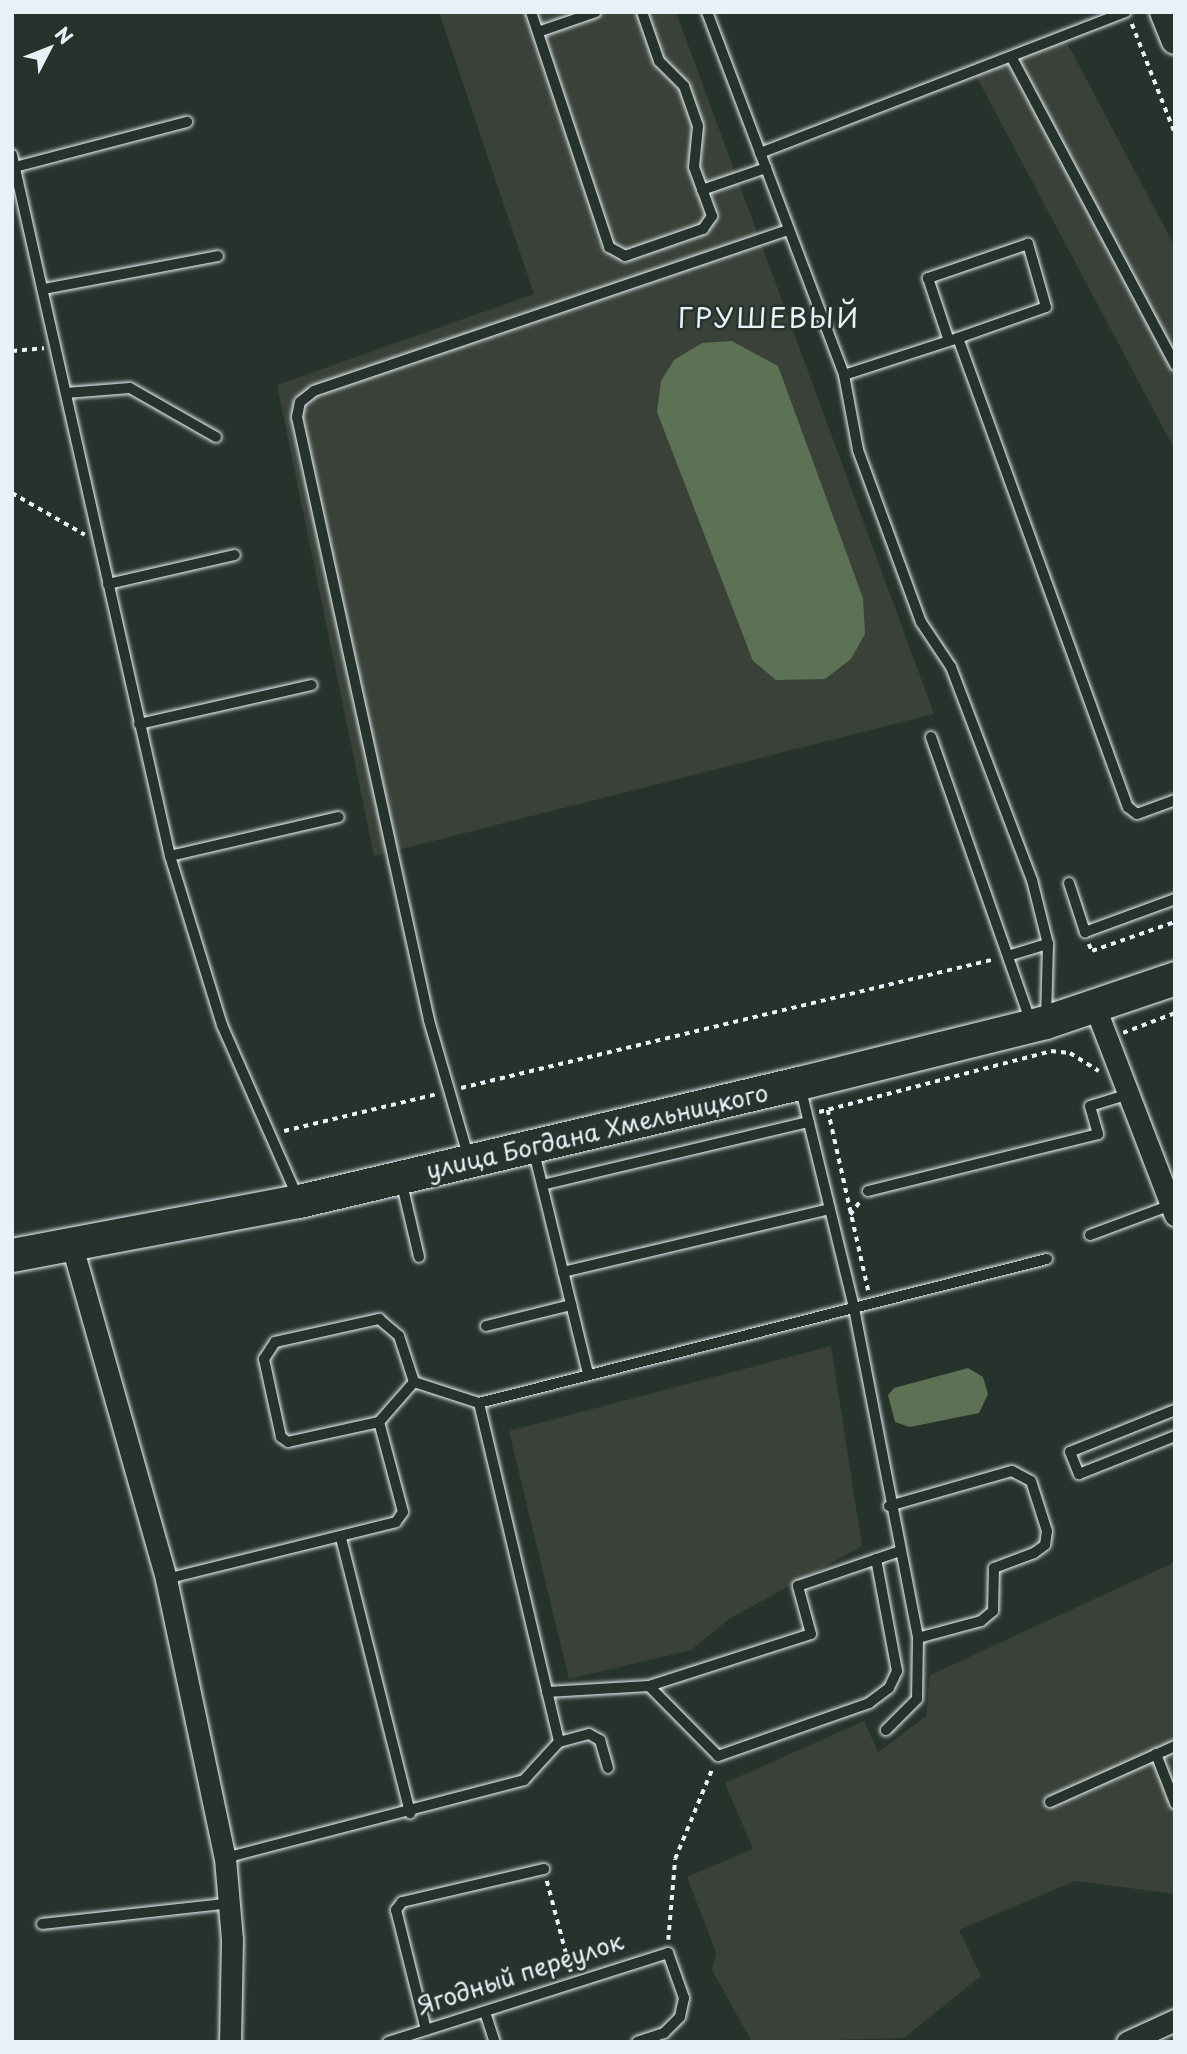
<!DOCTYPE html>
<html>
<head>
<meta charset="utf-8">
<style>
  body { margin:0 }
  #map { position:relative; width:1187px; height:2054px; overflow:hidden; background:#26332d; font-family:"Playpen Sans",sans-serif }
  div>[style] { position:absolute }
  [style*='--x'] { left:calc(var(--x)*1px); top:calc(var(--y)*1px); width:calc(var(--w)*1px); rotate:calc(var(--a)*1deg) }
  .built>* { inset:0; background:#3a4138 }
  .green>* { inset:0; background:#5d7154 }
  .path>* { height:3.5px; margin-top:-1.75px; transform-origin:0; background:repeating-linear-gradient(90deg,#e8f1f8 0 5px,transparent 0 10px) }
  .roads { filter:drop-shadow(0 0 2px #e8f1f8) drop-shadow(0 0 2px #e8f1f8) }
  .service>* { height:10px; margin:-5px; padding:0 5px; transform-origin:5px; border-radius:5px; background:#26332d }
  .minor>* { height:21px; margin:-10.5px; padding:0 10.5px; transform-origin:10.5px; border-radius:10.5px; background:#26332d }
  .tertiary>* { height:26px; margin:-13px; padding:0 13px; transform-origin:13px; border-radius:13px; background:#26332d }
  .primary>* { height:33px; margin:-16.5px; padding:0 16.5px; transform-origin:16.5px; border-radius:16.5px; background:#26332d }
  span { translate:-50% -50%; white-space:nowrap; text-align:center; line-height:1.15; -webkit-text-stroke:5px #26332d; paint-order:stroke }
  .street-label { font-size:24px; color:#e8f1f8 }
  .quarter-label { font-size:28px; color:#e8f1f8; letter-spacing:2px }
  .frame { position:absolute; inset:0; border:14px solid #e8f1f8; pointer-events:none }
  .north { position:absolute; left:14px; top:14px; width:70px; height:70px; -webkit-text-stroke:5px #26332d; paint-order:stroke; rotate:48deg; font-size:19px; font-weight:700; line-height:28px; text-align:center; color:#e8f1f8 }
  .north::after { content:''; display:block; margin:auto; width:24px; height:32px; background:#e8f1f8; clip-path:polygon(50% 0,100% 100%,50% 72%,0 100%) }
</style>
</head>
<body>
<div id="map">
  <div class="built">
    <i style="clip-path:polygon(439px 12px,676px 12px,934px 714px,374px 856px,277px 385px,534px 294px)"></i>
    <i style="clip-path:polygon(1064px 37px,1175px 247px,1175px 450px,974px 72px)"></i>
    <i style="clip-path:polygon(831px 1346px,862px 1546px,729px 1619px,691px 1650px,569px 1679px,509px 1431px)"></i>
    <i style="clip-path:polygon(1175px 1562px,1175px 1894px,1075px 1881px,959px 1930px,981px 1976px,904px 2038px,752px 2042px,712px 1970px,716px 1952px,687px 1877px,753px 1849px,725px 1783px,864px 1721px,878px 1752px,926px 1716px,930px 1675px)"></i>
  </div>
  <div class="green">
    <i style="clip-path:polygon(732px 341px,778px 366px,863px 598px,865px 634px,851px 659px,825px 679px,776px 680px,753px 661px,657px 412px,661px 381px,674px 360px,702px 343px)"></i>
    <i style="clip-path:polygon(968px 1368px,983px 1377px,988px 1394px,979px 1413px,910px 1427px,895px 1422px,888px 1395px,894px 1388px)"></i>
  </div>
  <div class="path">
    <i style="--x:1132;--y:24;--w:117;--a:68.5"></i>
    <i style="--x:12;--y:351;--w:32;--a:-5"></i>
    <i style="--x:12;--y:493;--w:84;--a:29.9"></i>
    <i style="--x:1089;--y:944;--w:8;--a:67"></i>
    <i style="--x:1092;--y:951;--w:88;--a:-19.3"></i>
    <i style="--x:1123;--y:1033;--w:56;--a:-21"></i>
    <i style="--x:461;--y:1088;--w:549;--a:-13.58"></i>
    <i style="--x:828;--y:1110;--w:188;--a:77.4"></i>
    <i style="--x:819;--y:1112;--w:240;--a:-14.7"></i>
    <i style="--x:1051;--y:1051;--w:19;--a:6"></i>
    <i style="--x:1070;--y:1053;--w:34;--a:32"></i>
    <i style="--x:284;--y:1131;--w:157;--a:-13.6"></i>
    <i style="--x:850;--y:1215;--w:17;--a:-54"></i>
    <i style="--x:547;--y:1881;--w:94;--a:75.2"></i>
    <i style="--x:668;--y:1940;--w:81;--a:-85.1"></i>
    <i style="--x:675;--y:1859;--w:100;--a:-67.6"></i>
  </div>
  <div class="roads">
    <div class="service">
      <i style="--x:531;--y:12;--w:248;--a:71.6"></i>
      <i style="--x:609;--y:247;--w:18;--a:29"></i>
      <i style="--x:625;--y:256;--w:83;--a:-19.1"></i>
      <i style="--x:703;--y:229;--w:16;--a:-55"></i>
      <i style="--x:712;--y:216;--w:52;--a:-110.2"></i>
      <i style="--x:694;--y:167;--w:41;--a:-84.4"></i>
      <i style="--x:698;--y:126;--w:42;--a:-109.3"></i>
      <i style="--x:684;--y:86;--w:35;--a:-135"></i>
      <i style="--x:659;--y:61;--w:52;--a:-109.1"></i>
      <i style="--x:707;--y:12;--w:388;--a:69.3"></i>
      <i style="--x:844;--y:375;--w:76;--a:79.4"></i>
      <i style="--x:858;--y:450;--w:183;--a:69.9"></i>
      <i style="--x:921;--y:622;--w:54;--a:56.3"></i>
      <i style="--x:951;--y:667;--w:228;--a:69.2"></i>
      <i style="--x:1032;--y:880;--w:66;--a:76"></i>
      <i style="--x:1048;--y:944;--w:75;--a:91.5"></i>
      <i style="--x:538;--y:32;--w:61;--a:-19"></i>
      <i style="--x:1012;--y:58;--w:348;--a:62"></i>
      <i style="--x:760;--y:153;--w:392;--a:-21.1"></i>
      <i style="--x:12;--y:155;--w:719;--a:77.3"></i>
      <i style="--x:170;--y:856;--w:177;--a:72.9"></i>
      <i style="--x:222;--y:1025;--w:189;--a:66.3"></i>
      <i style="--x:15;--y:167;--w:178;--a:-14.7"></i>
      <i style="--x:702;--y:190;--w:68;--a:-19"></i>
      <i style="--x:44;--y:289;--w:177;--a:-10.7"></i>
      <i style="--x:958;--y:338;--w:499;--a:70.1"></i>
      <i style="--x:1128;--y:807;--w:11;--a:38"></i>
      <i style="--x:1137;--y:814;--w:40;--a:-20.2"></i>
      <i style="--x:844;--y:375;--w:120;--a:-18"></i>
      <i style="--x:958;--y:338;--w:93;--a:-19.4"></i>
      <i style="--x:1046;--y:307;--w:66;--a:-105.9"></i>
      <i style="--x:1028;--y:244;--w:106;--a:161.2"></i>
      <i style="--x:928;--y:278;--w:66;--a:71.6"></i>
      <i style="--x:66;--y:393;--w:64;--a:-4.5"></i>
      <i style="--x:130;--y:388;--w:99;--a:29.7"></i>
      <i style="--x:108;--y:584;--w:130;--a:-12.9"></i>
      <i style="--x:139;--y:724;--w:177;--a:-12.7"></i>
      <i style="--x:931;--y:737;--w:302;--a:70.7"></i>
      <i style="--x:170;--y:856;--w:173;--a:-13"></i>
      <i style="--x:1069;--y:883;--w:52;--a:71.9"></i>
      <i style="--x:1085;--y:932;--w:96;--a:-20.1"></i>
      <i style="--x:1011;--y:955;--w:39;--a:-17"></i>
      <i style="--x:800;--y:1086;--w:228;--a:76.3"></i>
      <i style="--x:854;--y:1308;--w:336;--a:79"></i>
      <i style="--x:918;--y:1638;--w:61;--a:90.9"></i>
      <i style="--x:917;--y:1699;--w:44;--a:135"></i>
      <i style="--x:533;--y:1148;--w:232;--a:76.3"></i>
      <i style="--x:469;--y:1159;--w:145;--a:-106.1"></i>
      <i style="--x:429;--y:1020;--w:617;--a:-102.35"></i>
      <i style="--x:297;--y:417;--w:15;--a:-79"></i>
      <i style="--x:300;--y:402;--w:18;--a:-38"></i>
      <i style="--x:314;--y:391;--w:501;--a:-18.76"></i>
      <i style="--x:401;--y:1180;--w:79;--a:76.8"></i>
      <i style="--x:542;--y:1185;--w:274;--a:-13.3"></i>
      <i style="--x:868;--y:1191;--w:237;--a:-13.9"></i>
      <i style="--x:1098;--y:1134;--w:29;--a:-106"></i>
      <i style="--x:1090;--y:1106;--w:41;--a:-17.1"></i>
      <i style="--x:1090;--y:1235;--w:86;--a:-20.3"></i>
      <i style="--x:563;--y:1272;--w:274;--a:-13.3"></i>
      <i style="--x:486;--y:1326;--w:88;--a:-13.9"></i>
      <i style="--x:414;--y:1382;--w:53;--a:131.2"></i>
      <i style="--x:379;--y:1422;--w:93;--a:167.6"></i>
      <i style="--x:288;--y:1442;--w:9;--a:-144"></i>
      <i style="--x:281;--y:1437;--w:80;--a:-102.3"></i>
      <i style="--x:264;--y:1359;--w:20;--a:-57"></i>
      <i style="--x:275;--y:1342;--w:107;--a:-12.5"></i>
      <i style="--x:379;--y:1319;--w:26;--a:40"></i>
      <i style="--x:399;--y:1336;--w:48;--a:71.9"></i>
      <i style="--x:414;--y:1382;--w:68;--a:17.9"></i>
      <i style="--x:479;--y:1403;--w:586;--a:-14.23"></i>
      <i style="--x:479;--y:1403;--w:348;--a:76.7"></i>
      <i style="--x:1175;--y:1410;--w:113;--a:158.2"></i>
      <i style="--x:1070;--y:1452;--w:24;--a:68"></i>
      <i style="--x:1079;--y:1474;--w:103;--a:-21.6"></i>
      <i style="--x:889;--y:1506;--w:128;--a:-15.9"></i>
      <i style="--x:1012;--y:1471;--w:21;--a:28"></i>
      <i style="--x:1031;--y:1481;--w:52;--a:72.3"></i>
      <i style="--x:1047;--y:1531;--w:14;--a:98"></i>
      <i style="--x:1045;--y:1545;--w:14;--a:144"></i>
      <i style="--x:1034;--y:1553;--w:43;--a:159.4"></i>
      <i style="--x:994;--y:1568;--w:43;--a:91.3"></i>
      <i style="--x:993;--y:1611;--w:16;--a:140"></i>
      <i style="--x:981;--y:1621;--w:65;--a:164.9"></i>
      <i style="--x:341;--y:1538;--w:284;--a:75.9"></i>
      <i style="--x:166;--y:1579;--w:237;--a:-13.9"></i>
      <i style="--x:396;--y:1522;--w:12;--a:-55"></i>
      <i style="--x:403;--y:1512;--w:93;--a:-104.9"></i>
      <i style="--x:649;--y:1686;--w:98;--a:45.4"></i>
      <i style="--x:718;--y:1756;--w:160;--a:-19.3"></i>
      <i style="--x:869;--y:1703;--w:25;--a:-37"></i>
      <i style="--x:889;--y:1688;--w:19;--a:-65"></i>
      <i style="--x:897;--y:1671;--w:114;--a:-100.6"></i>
      <i style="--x:547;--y:1692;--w:102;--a:-3.4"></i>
      <i style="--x:649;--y:1686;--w:170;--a:-17.8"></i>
      <i style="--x:811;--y:1634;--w:50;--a:-105.2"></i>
      <i style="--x:798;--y:1586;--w:108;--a:-18.9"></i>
      <i style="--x:1156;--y:1754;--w:53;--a:68.8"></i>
      <i style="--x:1050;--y:1802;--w:137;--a:-24.1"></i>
      <i style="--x:225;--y:1858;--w:309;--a:-14.6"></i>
      <i style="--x:524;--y:1780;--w:52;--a:-47.4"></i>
      <i style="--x:559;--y:1742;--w:31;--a:-15"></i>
      <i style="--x:589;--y:1734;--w:13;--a:29"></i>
      <i style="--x:600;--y:1740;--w:29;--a:74"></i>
      <i style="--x:42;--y:1924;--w:190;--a:-6.3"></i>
      <i style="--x:485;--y:2012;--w:32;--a:72"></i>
      <i style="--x:426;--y:2030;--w:124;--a:-104"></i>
      <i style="--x:396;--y:1910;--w:10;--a:-53"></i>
      <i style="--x:402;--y:1902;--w:146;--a:-13.1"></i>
      <i style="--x:388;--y:2042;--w:294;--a:-17.6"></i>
      <i style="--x:668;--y:1953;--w:48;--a:70.4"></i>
      <i style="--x:684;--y:1998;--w:19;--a:102"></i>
      <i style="--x:680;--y:2017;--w:23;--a:135"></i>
      <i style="--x:664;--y:2033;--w:28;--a:162"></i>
    </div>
    <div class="minor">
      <i style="--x:1095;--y:1007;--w:223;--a:69"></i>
      <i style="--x:72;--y:1246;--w:346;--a:74.2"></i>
      <i style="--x:166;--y:1579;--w:285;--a:78.1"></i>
      <i style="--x:225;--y:1858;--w:81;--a:85.1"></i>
      <i style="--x:232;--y:1939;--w:103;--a:91.1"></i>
      <i style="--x:1127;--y:2042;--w:53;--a:-24.6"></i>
    </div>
    <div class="tertiary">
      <i style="--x:1163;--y:12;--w:31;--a:68"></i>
    </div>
    <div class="primary">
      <i style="--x:12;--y:1255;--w:292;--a:-10.7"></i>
      <i style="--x:299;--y:1201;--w:514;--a:-13.28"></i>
      <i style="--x:799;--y:1083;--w:253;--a:-13.9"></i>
      <i style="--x:1045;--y:1022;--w:137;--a:-18.7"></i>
    </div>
  </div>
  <div class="street-label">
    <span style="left:597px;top:1131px;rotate:-13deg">улица Богдана Хмельницкого</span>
    <span style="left:520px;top:1973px;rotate:-18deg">Ягодный переулок</span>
  </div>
  <div class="quarter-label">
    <span style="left:769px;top:317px">ГРУШЕВЫЙ</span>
  </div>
  <div class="frame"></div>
  <div class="north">N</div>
</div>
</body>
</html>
